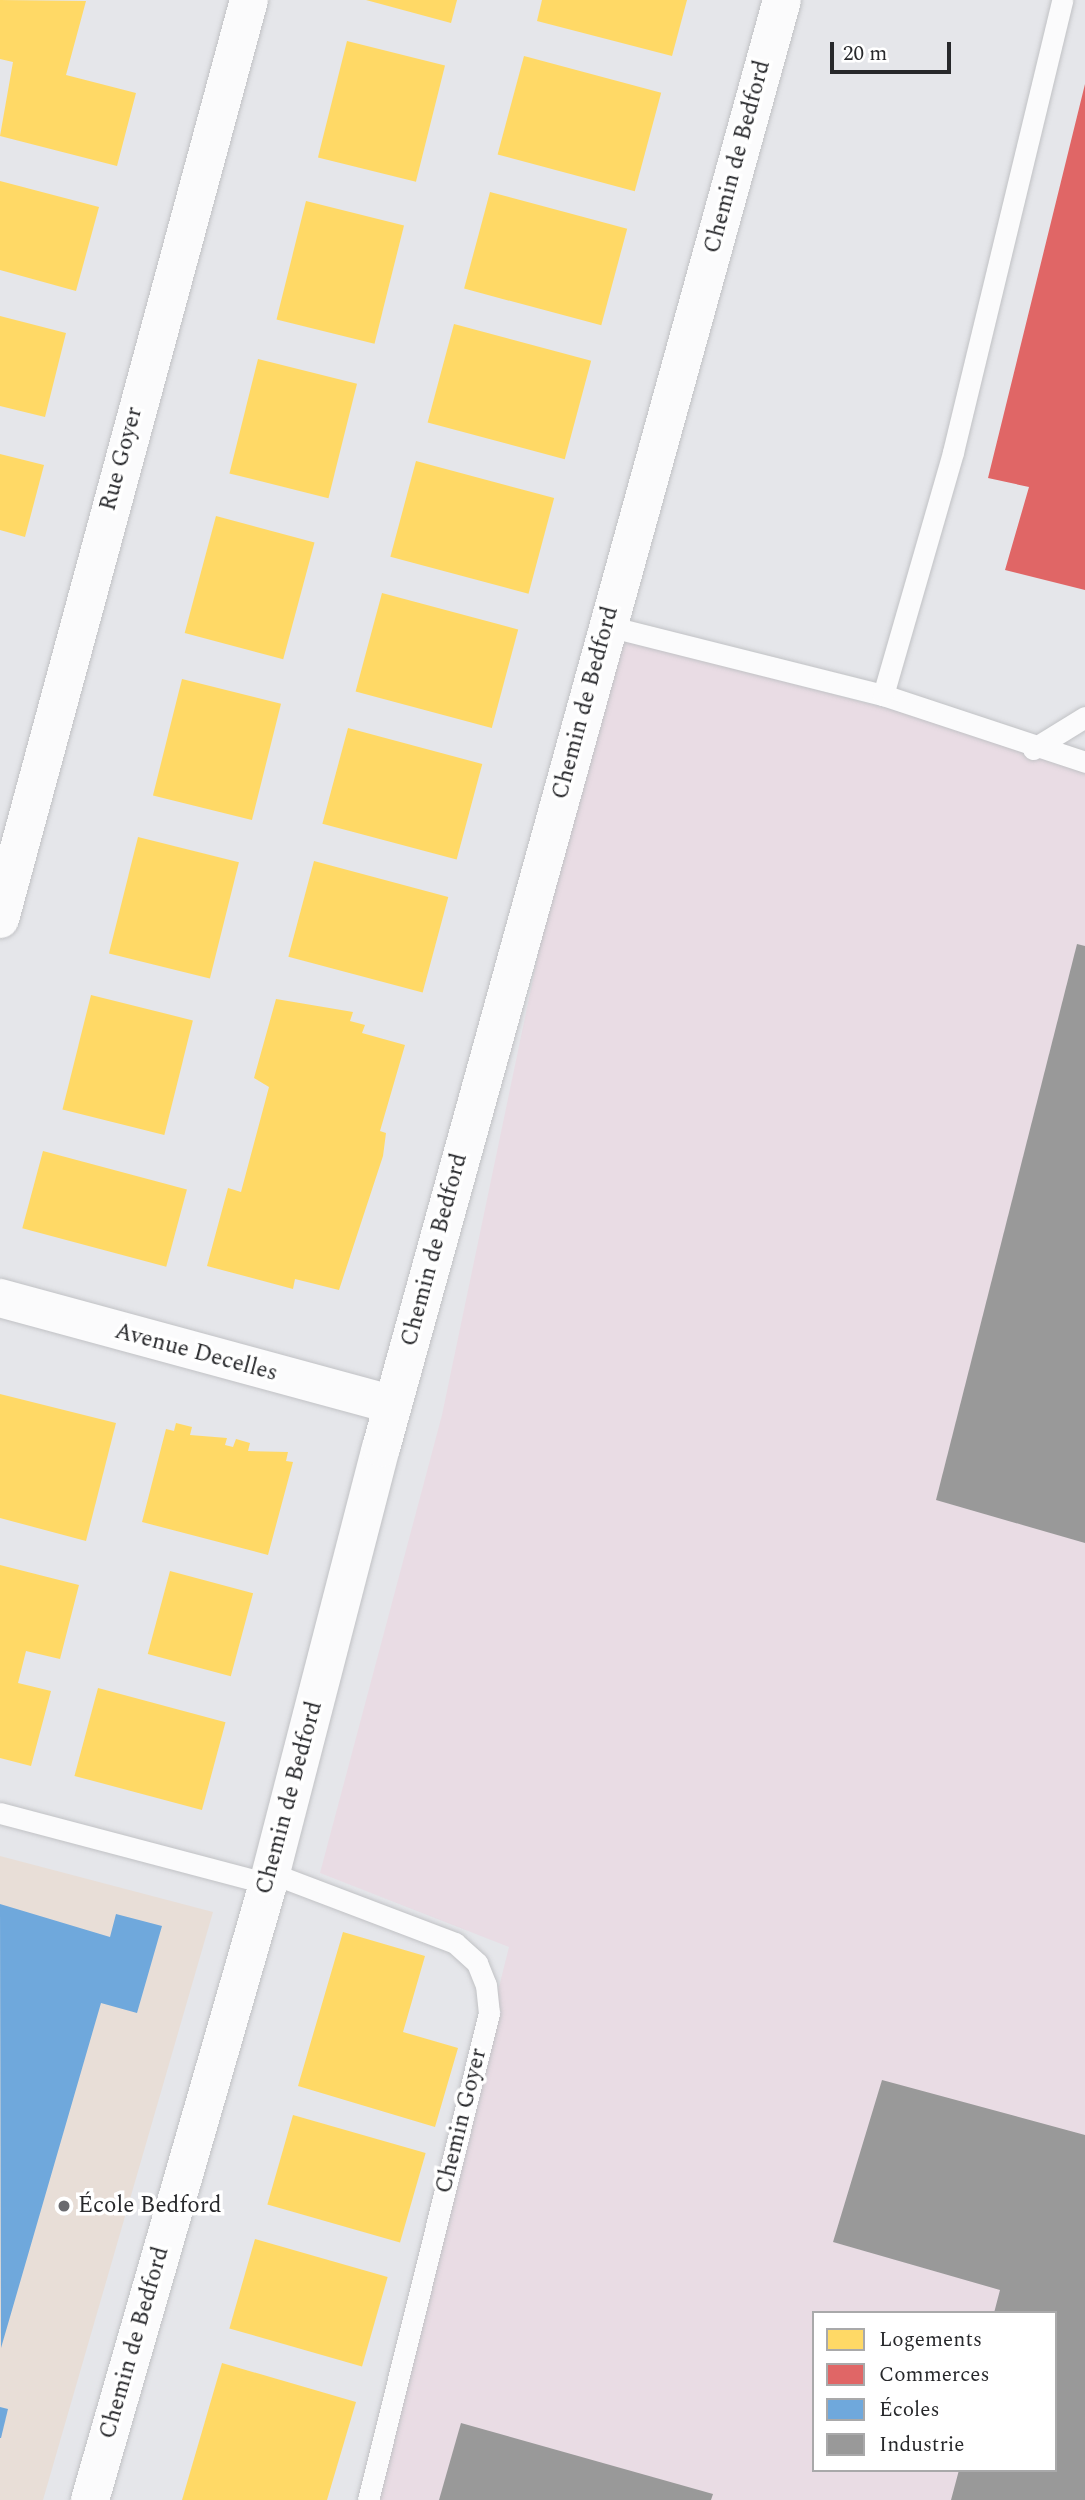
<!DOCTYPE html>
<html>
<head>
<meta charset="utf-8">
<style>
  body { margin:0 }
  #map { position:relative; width:1085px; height:2500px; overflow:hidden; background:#e5e6ea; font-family:Spectral,serif }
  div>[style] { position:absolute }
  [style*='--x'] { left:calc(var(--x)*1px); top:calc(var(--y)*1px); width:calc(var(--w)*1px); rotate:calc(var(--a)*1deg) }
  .industrial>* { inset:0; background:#e9dce4 }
  .education>* { inset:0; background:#e8ded7 }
  .homes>* { inset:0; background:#ffd966; transform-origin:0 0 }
  .shops>* { inset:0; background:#e06666 }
  .schools>* { inset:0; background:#6fa8dc }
  .industry>* { inset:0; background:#999 }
  .roads { filter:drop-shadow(0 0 2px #c1c2c5) drop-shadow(0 0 2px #c1c2c5) }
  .lane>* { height:21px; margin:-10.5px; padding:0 10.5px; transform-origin:10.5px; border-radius:10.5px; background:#fbfbfc }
  .street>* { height:38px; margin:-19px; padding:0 19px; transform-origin:19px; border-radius:19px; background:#fbfbfc }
  .dots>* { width:19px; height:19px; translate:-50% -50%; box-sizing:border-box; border:4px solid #fff; border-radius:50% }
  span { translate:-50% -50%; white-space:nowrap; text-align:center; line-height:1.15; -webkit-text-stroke:7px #fff; paint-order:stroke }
  .street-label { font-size:23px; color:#27282b }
  .poi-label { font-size:23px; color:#27282b }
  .left { translate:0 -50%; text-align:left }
  .legend { position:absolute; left:812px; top:2311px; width:245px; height:161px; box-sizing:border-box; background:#fff; border:2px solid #a9a9aa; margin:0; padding:9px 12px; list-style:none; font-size:21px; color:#27282b }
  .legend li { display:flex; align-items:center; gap:14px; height:35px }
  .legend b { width:35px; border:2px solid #a9a9aa }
  .scale { position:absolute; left:830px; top:42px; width:121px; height:32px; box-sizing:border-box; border:4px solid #27282b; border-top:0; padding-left:9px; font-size:21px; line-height:24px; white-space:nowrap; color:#27282b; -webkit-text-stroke:5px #fff; paint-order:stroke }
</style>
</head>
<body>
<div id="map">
  <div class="industrial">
    <i style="clip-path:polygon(evenodd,605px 634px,1085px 761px,1085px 2500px,371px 2500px,509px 1947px,320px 1873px,442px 1415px,605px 634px,814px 2313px,1055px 2313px,1055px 2470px,814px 2470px,814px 2313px)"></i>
  </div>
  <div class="education">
    <i style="clip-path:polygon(0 1856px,213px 1912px,43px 2500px,0 2500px)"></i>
  </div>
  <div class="homes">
    <i style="clip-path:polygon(0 0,86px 1px,66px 75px,136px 93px,117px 166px,0 136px,13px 62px,0 59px)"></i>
    <i style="clip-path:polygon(366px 0,457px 0,451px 23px)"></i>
    <i style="clip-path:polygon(542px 0,687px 0,672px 56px,537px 21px)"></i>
    <i style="left:347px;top:41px;width:101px;height:120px;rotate:14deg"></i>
    <i style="left:524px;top:56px;width:142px;height:102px;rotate:15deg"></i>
    <i style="clip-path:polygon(0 181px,99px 207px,76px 291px,0 270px)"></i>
    <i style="left:490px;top:192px;width:142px;height:100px;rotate:15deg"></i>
    <i style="left:306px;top:201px;width:101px;height:122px;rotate:14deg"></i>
    <i style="clip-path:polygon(0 316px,66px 333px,45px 417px,0 406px)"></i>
    <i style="left:454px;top:324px;width:142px;height:102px;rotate:15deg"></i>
    <i style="left:258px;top:359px;width:102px;height:118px;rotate:14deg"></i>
    <i style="clip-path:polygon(0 454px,44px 465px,25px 537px,0 530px)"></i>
    <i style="left:416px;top:461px;width:143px;height:99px;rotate:15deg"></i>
    <i style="left:216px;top:516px;width:102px;height:121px;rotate:15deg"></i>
    <i style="left:382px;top:593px;width:141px;height:102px;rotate:15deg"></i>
    <i style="left:182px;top:679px;width:102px;height:120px;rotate:14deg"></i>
    <i style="left:348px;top:728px;width:139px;height:99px;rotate:15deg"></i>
    <i style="left:138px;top:837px;width:104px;height:120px;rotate:14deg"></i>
    <i style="left:314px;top:861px;width:139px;height:99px;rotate:15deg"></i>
    <i style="left:91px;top:995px;width:105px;height:118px;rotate:14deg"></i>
    <i style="clip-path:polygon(276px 999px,353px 1012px,350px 1021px,365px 1025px,362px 1033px,405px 1045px,380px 1131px,386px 1133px,383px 1156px,339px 1290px,295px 1279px,293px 1289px,207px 1266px,228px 1188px,241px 1192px,269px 1087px,254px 1078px)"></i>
    <i style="left:43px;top:1151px;width:149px;height:80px;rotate:15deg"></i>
    <i style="clip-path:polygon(0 1394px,116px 1423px,86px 1541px,0 1518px)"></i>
    <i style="clip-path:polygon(176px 1423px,192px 1427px,190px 1435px,227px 1438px,225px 1445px,233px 1447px,236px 1439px,250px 1443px,248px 1451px,288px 1452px,286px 1461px,293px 1462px,268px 1555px,142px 1522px,166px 1429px,174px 1431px)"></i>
    <i style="clip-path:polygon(0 1565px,79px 1585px,60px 1659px,26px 1651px,18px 1683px,51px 1691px,31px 1766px,0 1758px)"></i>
    <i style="left:170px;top:1571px;width:86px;height:86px;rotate:15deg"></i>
    <i style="left:98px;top:1688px;width:132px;height:91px;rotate:15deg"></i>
    <i style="clip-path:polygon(343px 1932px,425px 1956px,403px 2032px,458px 2048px,435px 2127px,298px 2086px)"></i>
    <i style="left:293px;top:2115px;width:138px;height:93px;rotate:16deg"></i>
    <i style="left:255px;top:2239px;width:138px;height:93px;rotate:16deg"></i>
    <i style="clip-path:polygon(222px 2363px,356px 2402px,327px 2500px,182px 2500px)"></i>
  </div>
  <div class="shops">
    <i style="clip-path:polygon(1085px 84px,1085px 590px,1005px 570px,1029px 487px,988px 478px)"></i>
  </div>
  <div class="schools">
    <i style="clip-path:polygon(0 1904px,110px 1937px,116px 1914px,162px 1926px,137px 2013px,101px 2003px,1px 2348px)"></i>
    <i style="clip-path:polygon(0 2407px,8px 2409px,1px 2438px,0 2438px)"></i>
  </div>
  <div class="industry">
    <i style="clip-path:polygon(1077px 944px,1085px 946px,1085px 1543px,936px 1500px)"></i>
    <i style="clip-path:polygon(882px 2080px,1085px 2135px,1085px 2500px,951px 2500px,959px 2470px,1055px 2470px,1055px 2313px,994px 2313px,1000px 2290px,833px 2242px)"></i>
    <i style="clip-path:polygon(461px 2423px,713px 2494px,711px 2500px,439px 2500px)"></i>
  </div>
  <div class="roads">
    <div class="lane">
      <i style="--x:608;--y:626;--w:284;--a:14.1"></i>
      <i style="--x:883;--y:695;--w:213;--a:18.3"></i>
      <i style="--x:883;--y:695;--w:253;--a:-73.9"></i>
      <i style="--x:953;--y:452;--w:465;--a:-76.4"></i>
      <i style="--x:1033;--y:749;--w:61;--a:-31.6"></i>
      <i style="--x:0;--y:1813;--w:277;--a:14.8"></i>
      <i style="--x:271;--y:1873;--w:197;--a:20.8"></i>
      <i style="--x:455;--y:1943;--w:30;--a:42"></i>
      <i style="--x:477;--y:1963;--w:24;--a:68"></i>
      <i style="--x:486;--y:1985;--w:28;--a:84"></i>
      <i style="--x:489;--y:2013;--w:502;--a:103.95"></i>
    </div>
    <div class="street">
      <i style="--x:0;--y:919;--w:952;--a:-74.84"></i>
      <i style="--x:0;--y:1298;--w:407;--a:15.2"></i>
      <i style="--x:90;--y:2500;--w:641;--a:-73.88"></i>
      <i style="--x:268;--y:1884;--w:450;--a:-75.5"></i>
      <i style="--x:381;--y:1448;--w:1502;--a:-74.52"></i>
    </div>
  </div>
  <div class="dots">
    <i style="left:64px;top:2206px;background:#6a6a6e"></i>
  </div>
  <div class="street-label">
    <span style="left:738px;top:157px;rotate:-75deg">Chemin de Bedford</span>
    <span style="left:122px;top:459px;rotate:-75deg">Rue Goyer</span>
    <span style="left:586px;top:703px;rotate:-75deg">Chemin de Bedford</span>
    <span style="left:435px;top:1250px;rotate:-75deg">Chemin de Bedford</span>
    <span style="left:196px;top:1353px;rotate:15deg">Avenue Decelles</span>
    <span style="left:290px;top:1798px;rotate:-75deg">Chemin de Bedford</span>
    <span style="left:462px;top:2121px;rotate:-76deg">Chemin Goyer</span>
    <span style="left:135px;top:2343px;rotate:-74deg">Chemin de Bedford</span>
  </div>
  <div class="poi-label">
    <span class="left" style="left:78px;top:2206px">École Bedford</span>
  </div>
  <ul class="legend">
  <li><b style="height:19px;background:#ffd966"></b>Logements</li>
  <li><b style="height:19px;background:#e06666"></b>Commerces</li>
  <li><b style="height:19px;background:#6fa8dc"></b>Écoles</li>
  <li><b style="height:19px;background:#999"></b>Industrie</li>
  </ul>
  <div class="scale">20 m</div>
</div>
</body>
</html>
